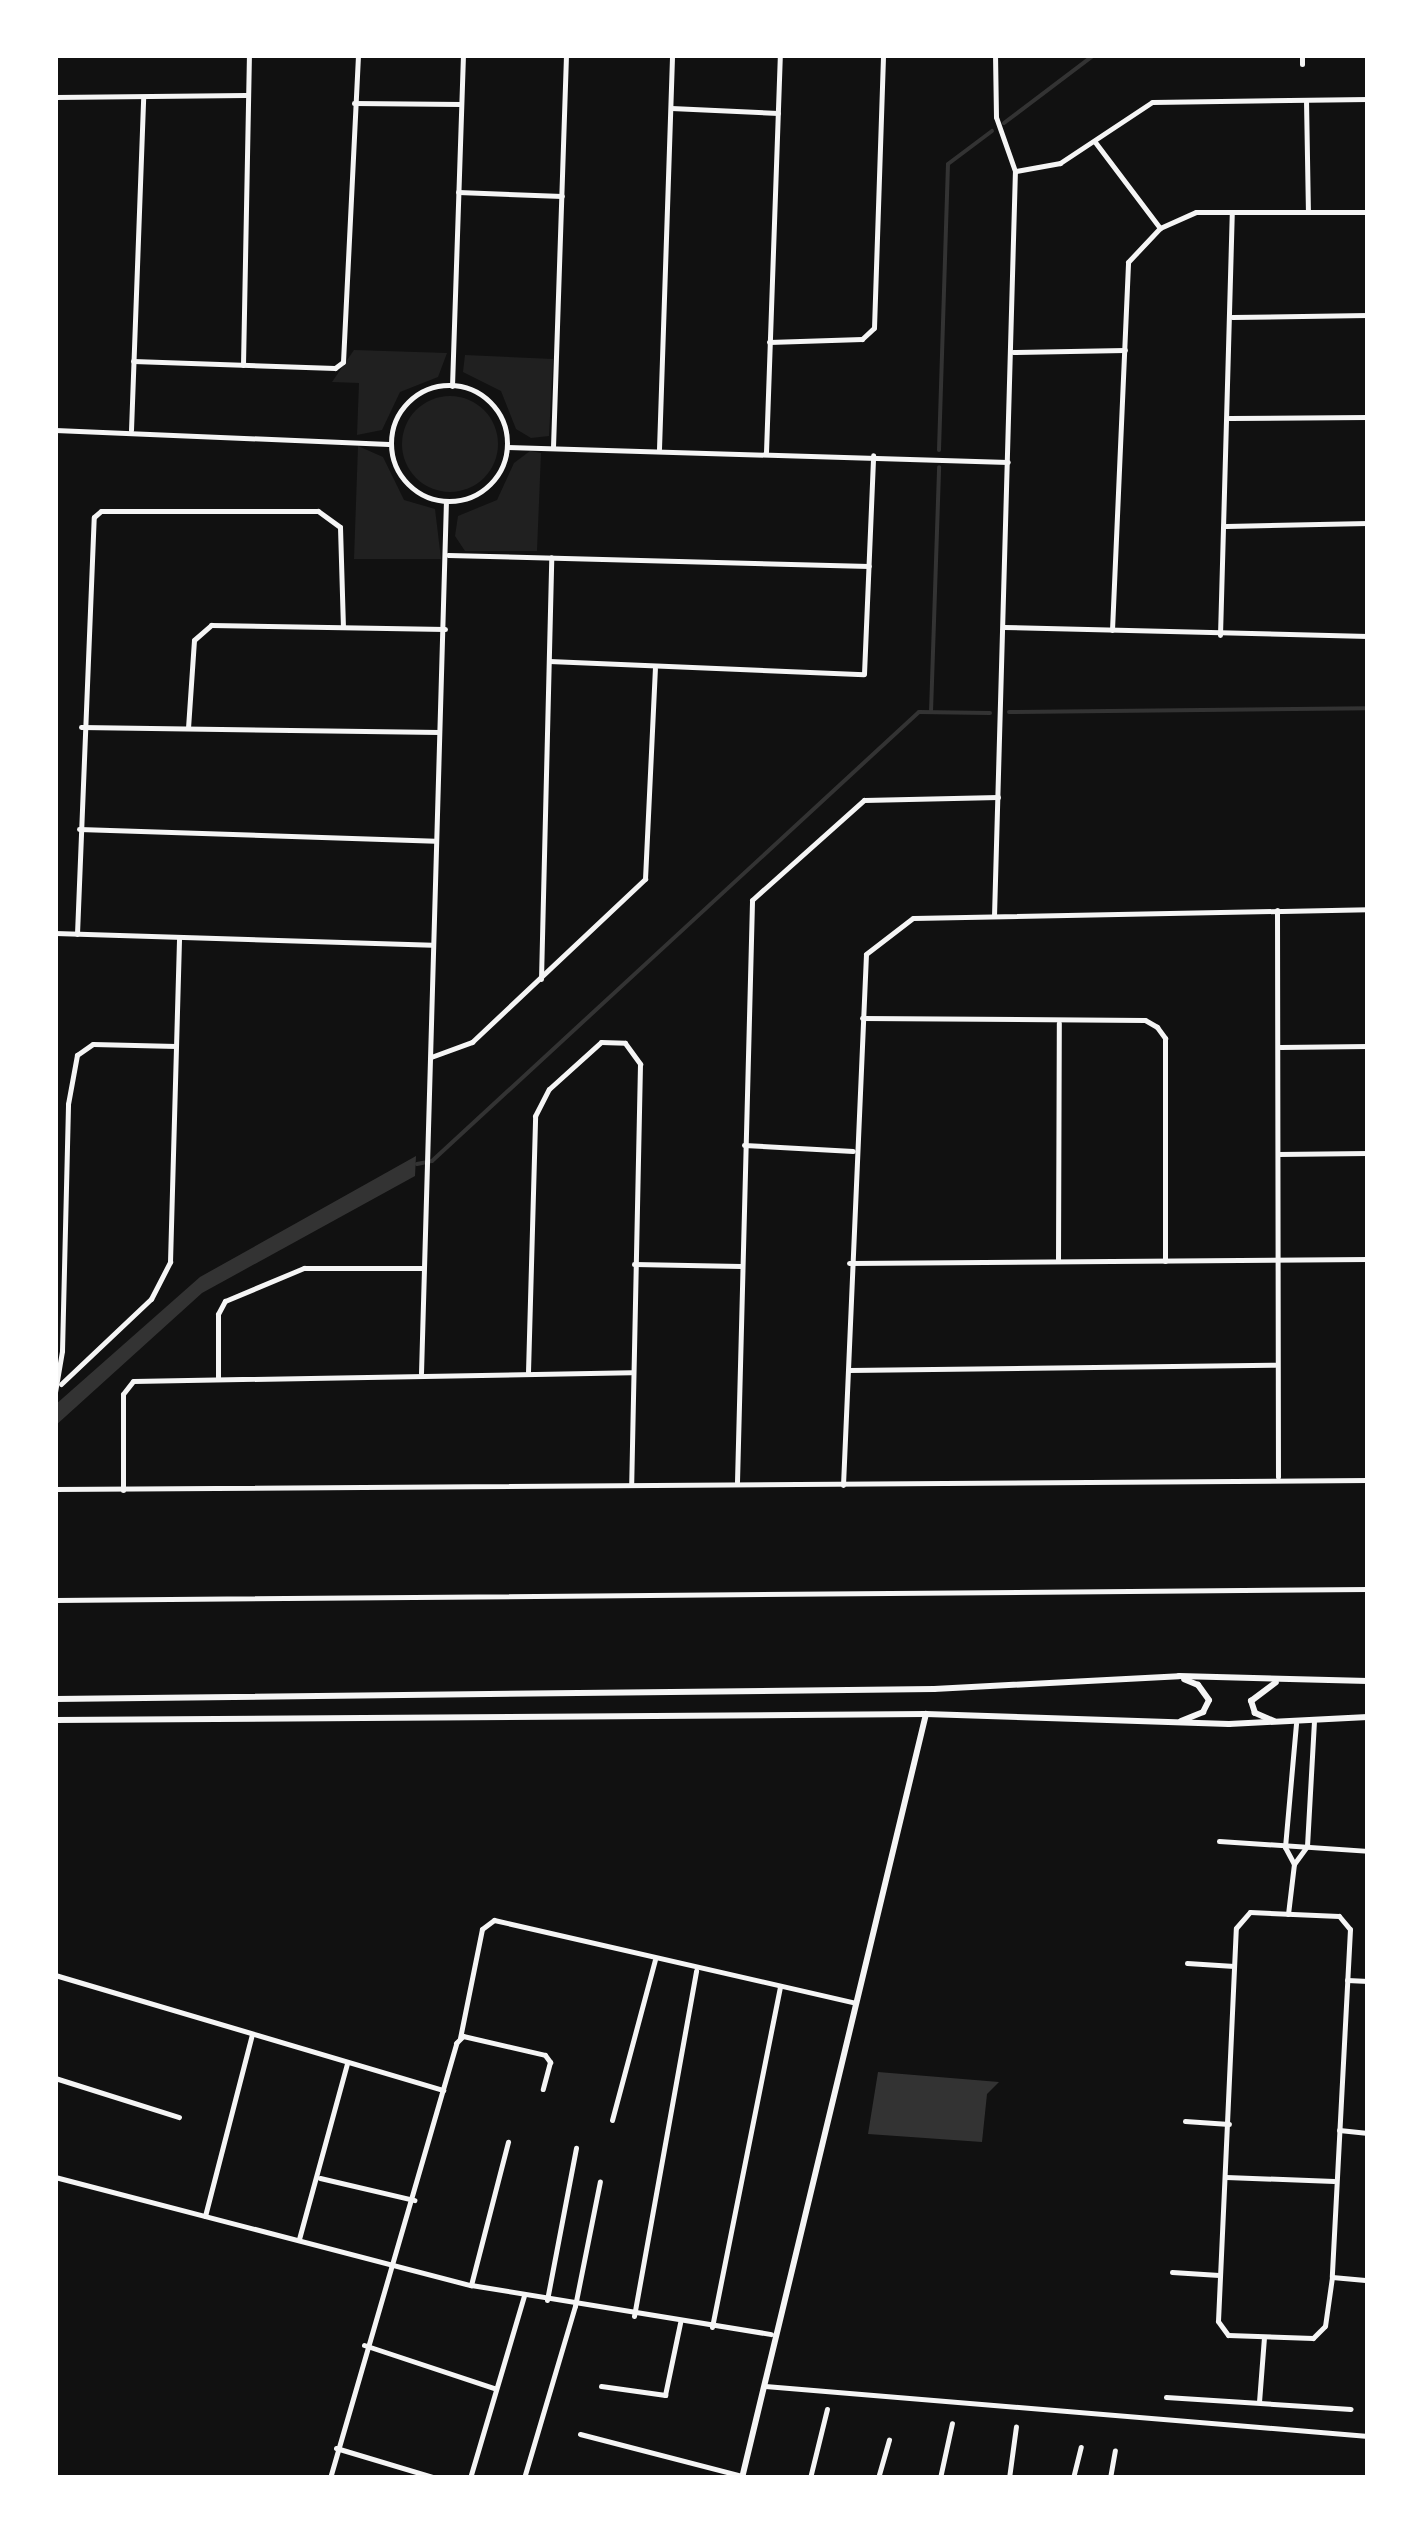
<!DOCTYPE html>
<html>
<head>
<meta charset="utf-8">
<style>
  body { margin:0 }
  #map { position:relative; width:1423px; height:2533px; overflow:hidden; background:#111; font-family:Rubik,sans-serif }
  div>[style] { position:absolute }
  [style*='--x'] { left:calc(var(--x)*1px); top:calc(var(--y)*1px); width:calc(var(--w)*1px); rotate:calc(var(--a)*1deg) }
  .green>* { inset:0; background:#202020 }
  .round { border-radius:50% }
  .water>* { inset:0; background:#333 }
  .stream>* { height:4px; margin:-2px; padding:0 2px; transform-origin:2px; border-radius:2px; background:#333 }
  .minor>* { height:5px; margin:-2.5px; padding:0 2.5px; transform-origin:2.5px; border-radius:2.5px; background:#f5f5f5 }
  .minor>.ring { margin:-2.5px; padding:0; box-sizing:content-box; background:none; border:5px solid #f5f5f5; border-radius:50% }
  .tertiary>* { height:6px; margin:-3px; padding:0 3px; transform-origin:3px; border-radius:3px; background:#f5f5f5 }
  .secondary>* { height:6px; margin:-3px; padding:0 3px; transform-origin:3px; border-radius:3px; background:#f5f5f5 }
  span { translate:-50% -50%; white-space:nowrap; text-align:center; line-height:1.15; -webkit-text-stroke:9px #fff; paint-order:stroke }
  .frame { position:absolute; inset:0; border:58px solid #fff; pointer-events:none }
</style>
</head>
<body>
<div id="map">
  <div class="green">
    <i style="clip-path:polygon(354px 350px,447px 353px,438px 377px,400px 392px,382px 430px,357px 435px,359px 383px,332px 382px)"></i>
    <i style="clip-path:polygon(465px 355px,553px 359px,549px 436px,531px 438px,516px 429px,501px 391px,463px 372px)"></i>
    <i class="round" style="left:402px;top:396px;width:96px;height:96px"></i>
    <i style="clip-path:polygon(358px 446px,383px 457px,404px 500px,435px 509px,441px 559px,354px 559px)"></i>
    <i style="clip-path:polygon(530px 451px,541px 453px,537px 551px,465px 551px,455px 536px,458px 516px,497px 500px,514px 463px)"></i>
  </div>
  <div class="water">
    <i style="clip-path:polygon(416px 1156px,415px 1176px,202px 1293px,55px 1426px,55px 1405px,200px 1277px)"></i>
    <i style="clip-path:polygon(878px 2072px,999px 2082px,987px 2094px,982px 2142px,868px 2134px)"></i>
  </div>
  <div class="stream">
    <i style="--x:1004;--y:123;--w:113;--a:-37.1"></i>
    <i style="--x:939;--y:450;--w:286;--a:-88.2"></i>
    <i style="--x:948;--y:164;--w:55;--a:-36.9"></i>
    <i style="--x:931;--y:712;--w:245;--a:-88.1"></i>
    <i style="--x:1009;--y:712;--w:359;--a:-0.6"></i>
    <i style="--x:417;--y:1164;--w:15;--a:-11"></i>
    <i style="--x:432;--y:1161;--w:662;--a:-42.68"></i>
    <i style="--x:919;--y:712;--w:71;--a:0.8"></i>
  </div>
  <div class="minor">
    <i style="--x:1302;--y:55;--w:9;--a:90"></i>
    <i style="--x:55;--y:97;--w:191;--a:-0.6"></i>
    <i style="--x:1306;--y:100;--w:112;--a:89"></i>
    <i style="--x:354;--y:103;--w:107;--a:0.5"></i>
    <i style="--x:671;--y:108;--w:107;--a:2.7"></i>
    <i style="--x:1095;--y:142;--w:108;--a:52.9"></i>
    <i style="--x:1016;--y:171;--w:45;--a:-10.3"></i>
    <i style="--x:1060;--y:163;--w:110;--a:-33.5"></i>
    <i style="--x:1152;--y:102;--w:216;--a:-0.8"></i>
    <i style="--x:458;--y:192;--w:104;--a:2.2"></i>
    <i style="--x:1232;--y:317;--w:136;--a:-0.8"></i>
    <i style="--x:769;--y:342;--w:93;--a:-1.8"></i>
    <i style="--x:862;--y:339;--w:16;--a:-43"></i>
    <i style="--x:874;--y:328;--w:273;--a:-88.1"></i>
    <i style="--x:1013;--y:352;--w:112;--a:-1"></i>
    <i style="--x:133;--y:361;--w:202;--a:2"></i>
    <i style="--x:335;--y:368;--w:10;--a:-37"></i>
    <i style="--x:343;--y:362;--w:307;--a:-87.2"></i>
    <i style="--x:243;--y:365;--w:310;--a:-88.9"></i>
    <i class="ring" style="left:391px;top:385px;width:111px;height:111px"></i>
    <i style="--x:452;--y:386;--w:331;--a:-88.1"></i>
    <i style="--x:1229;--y:418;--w:139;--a:-0.4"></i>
    <i style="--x:55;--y:430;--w:334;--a:2.4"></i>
    <i style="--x:131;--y:430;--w:333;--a:-87.9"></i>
    <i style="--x:507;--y:447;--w:501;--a:1.71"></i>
    <i style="--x:553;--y:447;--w:392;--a:-88.1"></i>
    <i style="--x:659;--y:449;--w:394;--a:-88.1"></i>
    <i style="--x:766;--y:452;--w:397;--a:-88"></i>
    <i style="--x:1226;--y:526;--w:142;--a:-1.2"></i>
    <i style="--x:448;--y:555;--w:421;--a:1.5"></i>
    <i style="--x:1004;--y:627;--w:364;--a:1.4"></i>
    <i style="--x:1112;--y:630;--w:368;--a:-87.5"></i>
    <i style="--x:1128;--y:262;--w:47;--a:-46.7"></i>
    <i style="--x:1160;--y:228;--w:39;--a:-24"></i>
    <i style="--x:1196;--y:212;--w:172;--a:0"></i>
    <i style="--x:1220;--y:635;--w:423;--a:-88.4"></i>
    <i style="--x:549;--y:661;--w:315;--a:2.4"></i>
    <i style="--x:864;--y:674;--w:219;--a:-87.6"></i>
    <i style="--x:81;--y:727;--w:358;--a:0.8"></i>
    <i style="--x:188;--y:728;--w:88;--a:-86.1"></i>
    <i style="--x:194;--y:640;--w:23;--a:-41"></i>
    <i style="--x:211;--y:625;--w:234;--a:1"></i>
    <i style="--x:79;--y:829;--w:356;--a:1.9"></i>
    <i style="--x:1277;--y:910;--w:567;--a:89.9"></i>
    <i style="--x:994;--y:916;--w:745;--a:-88.39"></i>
    <i style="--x:1015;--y:171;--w:57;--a:-109.4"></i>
    <i style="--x:996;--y:117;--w:62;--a:-90.9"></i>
    <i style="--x:55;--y:933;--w:377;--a:1.8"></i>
    <i style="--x:77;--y:934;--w:417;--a:-87.7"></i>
    <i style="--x:94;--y:517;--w:9;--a:-41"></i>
    <i style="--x:101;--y:511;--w:217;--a:0"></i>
    <i style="--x:318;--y:511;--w:27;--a:36"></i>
    <i style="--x:340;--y:527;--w:100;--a:88.3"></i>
    <i style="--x:541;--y:979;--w:422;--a:-88.6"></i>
    <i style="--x:862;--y:1018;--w:283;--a:0.4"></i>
    <i style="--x:1145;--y:1020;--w:14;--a:30"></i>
    <i style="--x:1157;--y:1027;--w:14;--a:54"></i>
    <i style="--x:1165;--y:1038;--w:223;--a:90"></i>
    <i style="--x:1280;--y:1047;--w:88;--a:-0.7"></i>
    <i style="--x:431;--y:1057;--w:44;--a:-20.1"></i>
    <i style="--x:472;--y:1042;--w:238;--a:-43.3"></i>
    <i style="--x:645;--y:879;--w:211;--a:-87.3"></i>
    <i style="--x:744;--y:1145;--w:109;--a:3.2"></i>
    <i style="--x:1278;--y:1154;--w:90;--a:-0.6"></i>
    <i style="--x:1058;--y:1260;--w:237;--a:-89.8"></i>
    <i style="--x:849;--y:1263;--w:519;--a:-0.44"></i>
    <i style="--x:634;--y:1264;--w:107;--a:1.1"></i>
    <i style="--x:849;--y:1370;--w:426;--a:-0.7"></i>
    <i style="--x:528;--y:1372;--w:256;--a:-88.4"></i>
    <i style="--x:535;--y:1116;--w:30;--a:-63"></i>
    <i style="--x:549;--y:1089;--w:70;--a:-42.1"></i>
    <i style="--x:601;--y:1042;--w:24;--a:2"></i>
    <i style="--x:625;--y:1043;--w:26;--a:54"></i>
    <i style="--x:640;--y:1064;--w:419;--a:91.2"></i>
    <i style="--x:421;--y:1373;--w:871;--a:-88.36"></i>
    <i style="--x:218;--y:1378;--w:64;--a:-90"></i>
    <i style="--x:218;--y:1314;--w:15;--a:-62"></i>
    <i style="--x:225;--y:1301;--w:86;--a:-22.7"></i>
    <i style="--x:304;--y:1268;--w:117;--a:0"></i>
    <i style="--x:61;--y:1384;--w:124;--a:-43.4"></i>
    <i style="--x:151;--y:1299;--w:42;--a:-62.8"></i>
    <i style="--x:170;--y:1262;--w:323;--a:-88.4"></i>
    <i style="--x:55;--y:1392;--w:42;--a:-80.3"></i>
    <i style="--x:62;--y:1351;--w:247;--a:-88.6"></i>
    <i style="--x:68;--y:1104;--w:50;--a:-79.6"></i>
    <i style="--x:77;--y:1055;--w:19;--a:-35"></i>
    <i style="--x:93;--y:1044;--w:83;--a:1.4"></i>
    <i style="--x:737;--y:1482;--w:582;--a:-88.52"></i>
    <i style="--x:752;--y:900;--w:150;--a:-41.8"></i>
    <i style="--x:864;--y:800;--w:134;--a:-1.3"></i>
    <i style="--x:843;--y:1485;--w:531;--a:-87.52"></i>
    <i style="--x:866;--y:954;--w:59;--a:-37.5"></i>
    <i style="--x:913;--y:918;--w:455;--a:-1.1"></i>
    <i style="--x:55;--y:1489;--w:1313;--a:-0.39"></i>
    <i style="--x:123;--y:1490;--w:96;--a:-90"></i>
    <i style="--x:123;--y:1394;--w:16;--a:-52"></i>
    <i style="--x:133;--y:1381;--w:498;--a:-1"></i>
    <i style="--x:55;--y:1600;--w:1313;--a:-0.48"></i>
    <i style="--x:1219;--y:1841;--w:149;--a:3.8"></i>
    <i style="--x:1294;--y:1864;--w:19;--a:-118"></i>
    <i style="--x:1285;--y:1847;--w:124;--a:-84.9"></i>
    <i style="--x:1250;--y:1912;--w:89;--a:2.6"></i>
    <i style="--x:1339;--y:1916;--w:17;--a:50"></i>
    <i style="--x:1350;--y:1929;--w:348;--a:93"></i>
    <i style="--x:1332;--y:2277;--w:49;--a:98.1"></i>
    <i style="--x:1325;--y:2326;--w:17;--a:135"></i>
    <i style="--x:1313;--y:2338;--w:85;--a:-178"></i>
    <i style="--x:1228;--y:2335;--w:17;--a:-126"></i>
    <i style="--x:1218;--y:2321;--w:393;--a:-87.4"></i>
    <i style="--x:1236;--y:1928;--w:21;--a:-49"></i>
    <i style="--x:1288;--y:1914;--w:50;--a:-83.2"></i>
    <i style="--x:1294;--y:1864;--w:22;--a:-54"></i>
    <i style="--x:1307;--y:1846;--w:124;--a:-86.8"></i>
    <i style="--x:1187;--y:1963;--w:47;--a:3.7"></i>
    <i style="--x:55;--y:1975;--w:405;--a:16.5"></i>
    <i style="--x:1347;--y:1980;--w:21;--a:3"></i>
    <i style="--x:460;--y:2038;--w:111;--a:-78.6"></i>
    <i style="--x:482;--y:1929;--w:15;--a:-37"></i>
    <i style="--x:494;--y:1920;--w:371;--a:12.9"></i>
    <i style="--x:55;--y:2078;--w:130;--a:17.5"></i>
    <i style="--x:612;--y:2120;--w:166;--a:-75"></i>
    <i style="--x:1185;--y:2121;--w:44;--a:3.9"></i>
    <i style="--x:1339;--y:2130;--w:29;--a:6"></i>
    <i style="--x:55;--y:2177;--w:430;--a:14.6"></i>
    <i style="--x:471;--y:2285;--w:304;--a:9.3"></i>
    <i style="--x:1226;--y:2177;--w:108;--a:2.1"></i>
    <i style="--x:320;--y:2178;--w:97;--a:13.2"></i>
    <i style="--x:205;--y:2216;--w:188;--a:-75.5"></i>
    <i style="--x:299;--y:2239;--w:182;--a:-74.7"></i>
    <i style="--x:1172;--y:2272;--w:47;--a:3.7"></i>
    <i style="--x:1332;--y:2277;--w:36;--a:5"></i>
    <i style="--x:471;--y:2285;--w:148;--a:-75.5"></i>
    <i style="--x:547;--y:2300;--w:155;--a:-79.2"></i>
    <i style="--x:634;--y:2316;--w:351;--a:-79.8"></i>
    <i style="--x:712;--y:2327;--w:347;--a:-78.7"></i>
    <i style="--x:364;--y:2345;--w:137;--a:18.3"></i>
    <i style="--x:601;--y:2386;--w:65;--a:8"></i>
    <i style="--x:665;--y:2395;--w:74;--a:-78.2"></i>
    <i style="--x:765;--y:2386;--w:605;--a:4.74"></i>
    <i style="--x:1166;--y:2397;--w:185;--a:3.7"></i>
    <i style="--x:1259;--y:2402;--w:65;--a:-85.6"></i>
    <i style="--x:580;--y:2434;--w:167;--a:14.5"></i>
    <i style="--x:336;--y:2448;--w:104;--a:16.7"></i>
    <i style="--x:330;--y:2478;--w:453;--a:-73.8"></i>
    <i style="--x:456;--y:2043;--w:10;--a:-45"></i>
    <i style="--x:463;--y:2036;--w:84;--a:13"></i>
    <i style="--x:545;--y:2055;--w:9;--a:54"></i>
    <i style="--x:550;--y:2062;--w:28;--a:105"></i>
    <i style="--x:470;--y:2478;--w:190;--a:-73.5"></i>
    <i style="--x:524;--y:2478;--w:179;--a:-73.5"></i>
    <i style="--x:575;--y:2306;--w:127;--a:-78.7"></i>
    <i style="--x:810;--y:2478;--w:71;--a:-76.2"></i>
    <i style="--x:878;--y:2478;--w:40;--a:-74"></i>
    <i style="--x:940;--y:2478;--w:56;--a:-77.7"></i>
    <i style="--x:1009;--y:2478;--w:52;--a:-82.3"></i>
    <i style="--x:1073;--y:2478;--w:32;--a:-76"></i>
    <i style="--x:1110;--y:2478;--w:28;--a:-80"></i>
  </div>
  <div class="tertiary">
    <i style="--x:742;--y:2478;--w:786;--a:-76.46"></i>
  </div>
  <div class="secondary">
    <i style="--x:55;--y:1699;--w:879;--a:-0.65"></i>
    <i style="--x:934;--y:1689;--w:245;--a:-3"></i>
    <i style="--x:1179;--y:1676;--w:189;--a:1.5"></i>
    <i style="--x:55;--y:1720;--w:871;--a:-0.39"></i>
    <i style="--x:926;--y:1714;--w:303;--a:1.9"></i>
    <i style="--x:1229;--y:1724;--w:139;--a:-2.9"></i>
    <i style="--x:1181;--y:1721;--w:24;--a:-22"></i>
    <i style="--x:1203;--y:1712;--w:13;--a:-63"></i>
    <i style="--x:1209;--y:1700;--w:19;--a:-126"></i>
    <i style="--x:1198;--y:1685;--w:15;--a:-157"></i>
    <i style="--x:1274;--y:1721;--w:21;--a:-157"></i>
    <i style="--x:1255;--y:1713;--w:13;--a:-108"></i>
    <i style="--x:1251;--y:1701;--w:31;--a:-37"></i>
  </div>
  <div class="frame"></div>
</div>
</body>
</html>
